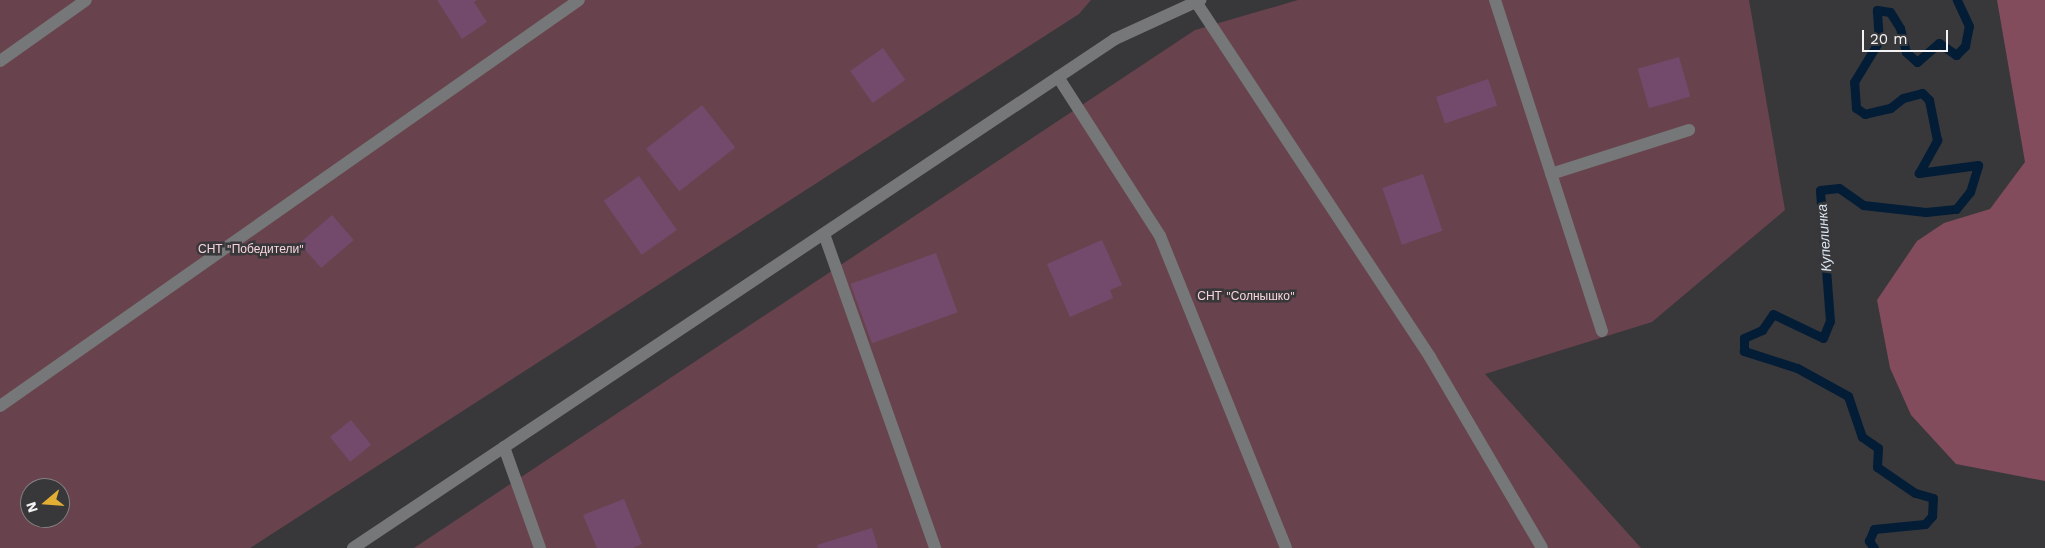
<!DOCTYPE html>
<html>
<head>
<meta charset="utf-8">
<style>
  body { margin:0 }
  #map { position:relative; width:2045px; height:548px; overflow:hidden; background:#38373a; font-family:"Work Sans",sans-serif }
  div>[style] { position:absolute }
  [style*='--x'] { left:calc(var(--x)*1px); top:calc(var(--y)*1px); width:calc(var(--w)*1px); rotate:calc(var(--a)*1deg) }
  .green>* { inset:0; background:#68434d }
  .forest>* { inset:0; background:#824c5c }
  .stream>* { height:9px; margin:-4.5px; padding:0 4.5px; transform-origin:4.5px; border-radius:4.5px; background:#031d37 }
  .building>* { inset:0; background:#744a6c; transform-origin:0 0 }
  .service>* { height:12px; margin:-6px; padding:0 6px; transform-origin:6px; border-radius:6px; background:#767778 }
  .minor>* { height:12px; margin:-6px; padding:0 6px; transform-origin:6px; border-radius:6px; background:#767778 }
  span { translate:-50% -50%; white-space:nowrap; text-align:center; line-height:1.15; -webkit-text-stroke:5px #38373a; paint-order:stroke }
  .park-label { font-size:12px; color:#f9d5dd }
  .water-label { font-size:14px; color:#dae6f2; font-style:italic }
  .north { position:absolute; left:20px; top:478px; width:50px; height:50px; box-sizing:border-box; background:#38373a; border:1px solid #838285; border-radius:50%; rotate:252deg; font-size:14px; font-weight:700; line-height:20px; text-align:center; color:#f3f2f5 }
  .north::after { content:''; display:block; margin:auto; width:18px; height:22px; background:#e2af34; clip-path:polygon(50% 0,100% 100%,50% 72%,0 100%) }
  .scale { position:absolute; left:1862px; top:30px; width:86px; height:22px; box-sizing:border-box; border:2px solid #f3f2f5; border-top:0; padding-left:6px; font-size:15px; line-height:18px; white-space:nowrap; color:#f3f2f5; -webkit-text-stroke:4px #38373a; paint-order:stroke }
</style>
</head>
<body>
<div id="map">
  <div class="green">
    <i style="clip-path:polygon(evenodd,0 0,1091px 0,1079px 14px,250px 548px,0 548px,0 0,30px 488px,60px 488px,60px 518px,30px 518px,30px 488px)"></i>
    <i style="clip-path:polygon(1298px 0,1749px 0,1785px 210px,1652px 322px,1485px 374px,1641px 548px,414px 548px,1195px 30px)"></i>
  </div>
  <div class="forest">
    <i style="clip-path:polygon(1997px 0,2045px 0,2045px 481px,1956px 464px,1911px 415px,1890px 368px,1877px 300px,1917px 241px,1944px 223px,1990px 209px,2025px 162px)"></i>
  </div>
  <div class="stream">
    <i style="--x:1874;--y:548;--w:9;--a:-126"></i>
    <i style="--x:1869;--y:541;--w:13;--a:-67"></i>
    <i style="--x:1874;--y:529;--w:51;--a:-5.6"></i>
    <i style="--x:1925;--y:524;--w:11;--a:-49"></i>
    <i style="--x:1932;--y:516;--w:18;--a:-87"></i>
    <i style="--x:1933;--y:498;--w:19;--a:-164"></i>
    <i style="--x:1915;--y:493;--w:46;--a:-145.6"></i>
    <i style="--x:1877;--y:467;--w:19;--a:-87"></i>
    <i style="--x:1878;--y:448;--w:19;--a:-145"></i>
    <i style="--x:1862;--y:437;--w:43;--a:-108.9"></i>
    <i style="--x:1848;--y:396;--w:58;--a:-151.2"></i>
    <i style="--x:1797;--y:368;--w:56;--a:-162.2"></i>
    <i style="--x:1744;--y:351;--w:13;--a:-90"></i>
    <i style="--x:1744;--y:338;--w:20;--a:-24"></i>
    <i style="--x:1762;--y:330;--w:19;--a:-55"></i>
    <i style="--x:1773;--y:314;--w:55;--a:25.6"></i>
    <i style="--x:1823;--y:338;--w:18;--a:-68"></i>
    <i style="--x:1830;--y:321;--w:131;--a:-94.4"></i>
    <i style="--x:1820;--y:190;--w:19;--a:-6"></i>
    <i style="--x:1839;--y:188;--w:29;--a:35"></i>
    <i style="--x:1863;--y:205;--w:63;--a:6.3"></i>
    <i style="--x:1926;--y:212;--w:30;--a:-6"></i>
    <i style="--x:1956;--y:209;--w:22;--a:-51"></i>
    <i style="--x:1970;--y:192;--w:28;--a:-73"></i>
    <i style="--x:1978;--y:165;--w:60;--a:172.3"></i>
    <i style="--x:1919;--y:173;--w:38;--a:-61"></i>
    <i style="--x:1937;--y:140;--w:41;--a:-101.3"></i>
    <i style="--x:1929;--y:100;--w:10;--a:-135"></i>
    <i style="--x:1922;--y:93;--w:20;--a:165"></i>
    <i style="--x:1903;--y:98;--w:16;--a:142"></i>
    <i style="--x:1890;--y:108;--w:26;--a:167"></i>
    <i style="--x:1865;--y:114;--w:11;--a:-146"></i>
    <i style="--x:1856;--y:108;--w:26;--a:-94"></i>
    <i style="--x:1854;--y:82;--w:48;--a:-58.6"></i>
    <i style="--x:1879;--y:41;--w:31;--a:-94"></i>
    <i style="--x:1877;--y:10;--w:13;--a:9"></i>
    <i style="--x:1890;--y:12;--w:19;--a:58"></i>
    <i style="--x:1900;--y:28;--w:25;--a:76"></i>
    <i style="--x:1906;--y:52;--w:15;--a:42"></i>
    <i style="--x:1917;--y:62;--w:29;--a:-41"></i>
    <i style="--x:1939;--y:43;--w:21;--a:35"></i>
    <i style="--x:1956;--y:55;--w:13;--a:-45"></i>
    <i style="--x:1965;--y:46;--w:20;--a:-79"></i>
    <i style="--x:1969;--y:26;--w:29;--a:-115"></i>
  </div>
  <div class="building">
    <i style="clip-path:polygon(437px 0,477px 0,474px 2px,487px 22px,462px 39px)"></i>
    <i style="left:883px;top:48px;width:39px;height:40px;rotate:55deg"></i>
    <i style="left:1679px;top:57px;width:41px;height:43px;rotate:74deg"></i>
    <i style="left:1488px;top:79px;width:28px;height:55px;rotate:71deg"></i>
    <i style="left:702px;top:105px;width:54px;height:71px;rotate:52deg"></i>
    <i style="left:1423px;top:174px;width:60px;height:43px;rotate:71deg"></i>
    <i style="left:639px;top:176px;width:66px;height:43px;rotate:55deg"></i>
    <i style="left:332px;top:215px;width:33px;height:43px;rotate:49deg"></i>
    <i style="clip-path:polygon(1102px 240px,1122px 285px,1110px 290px,1113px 298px,1070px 317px,1047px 264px)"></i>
    <i style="left:936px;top:253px;width:63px;height:91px;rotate:70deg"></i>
    <i style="left:351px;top:420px;width:32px;height:27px;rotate:51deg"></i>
    <i style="clip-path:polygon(624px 499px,642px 544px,633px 548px,597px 548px,583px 515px)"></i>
    <i style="clip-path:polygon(872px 528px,878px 548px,818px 548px,817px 545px)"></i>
  </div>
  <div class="service">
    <i style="--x:1495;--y:0;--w:348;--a:72.1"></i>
    <i style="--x:1551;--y:174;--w:145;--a:-17.7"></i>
  </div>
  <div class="minor">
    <i style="--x:1196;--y:2;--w:425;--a:56.6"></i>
    <i style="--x:1430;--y:357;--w:221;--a:59.6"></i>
    <i style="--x:0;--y:61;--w:105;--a:-35.3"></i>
    <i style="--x:1058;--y:77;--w:189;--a:57.3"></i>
    <i style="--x:1160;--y:236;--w:336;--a:68"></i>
    <i style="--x:824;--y:234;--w:333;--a:70.5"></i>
    <i style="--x:0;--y:406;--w:707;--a:-35.04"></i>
    <i style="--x:504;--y:447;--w:107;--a:70.4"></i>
    <i style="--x:353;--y:548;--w:916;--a:-33.74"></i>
    <i style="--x:1115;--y:39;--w:94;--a:-24.6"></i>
  </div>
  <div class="park-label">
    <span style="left:251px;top:250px">СНТ "Победители"</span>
    <span style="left:1246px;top:297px">СНТ "Солнышко"</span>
  </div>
  <div class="water-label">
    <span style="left:1824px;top:238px;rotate:-94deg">Купелинка</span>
  </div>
  <div class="north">N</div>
  <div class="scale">20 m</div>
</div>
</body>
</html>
